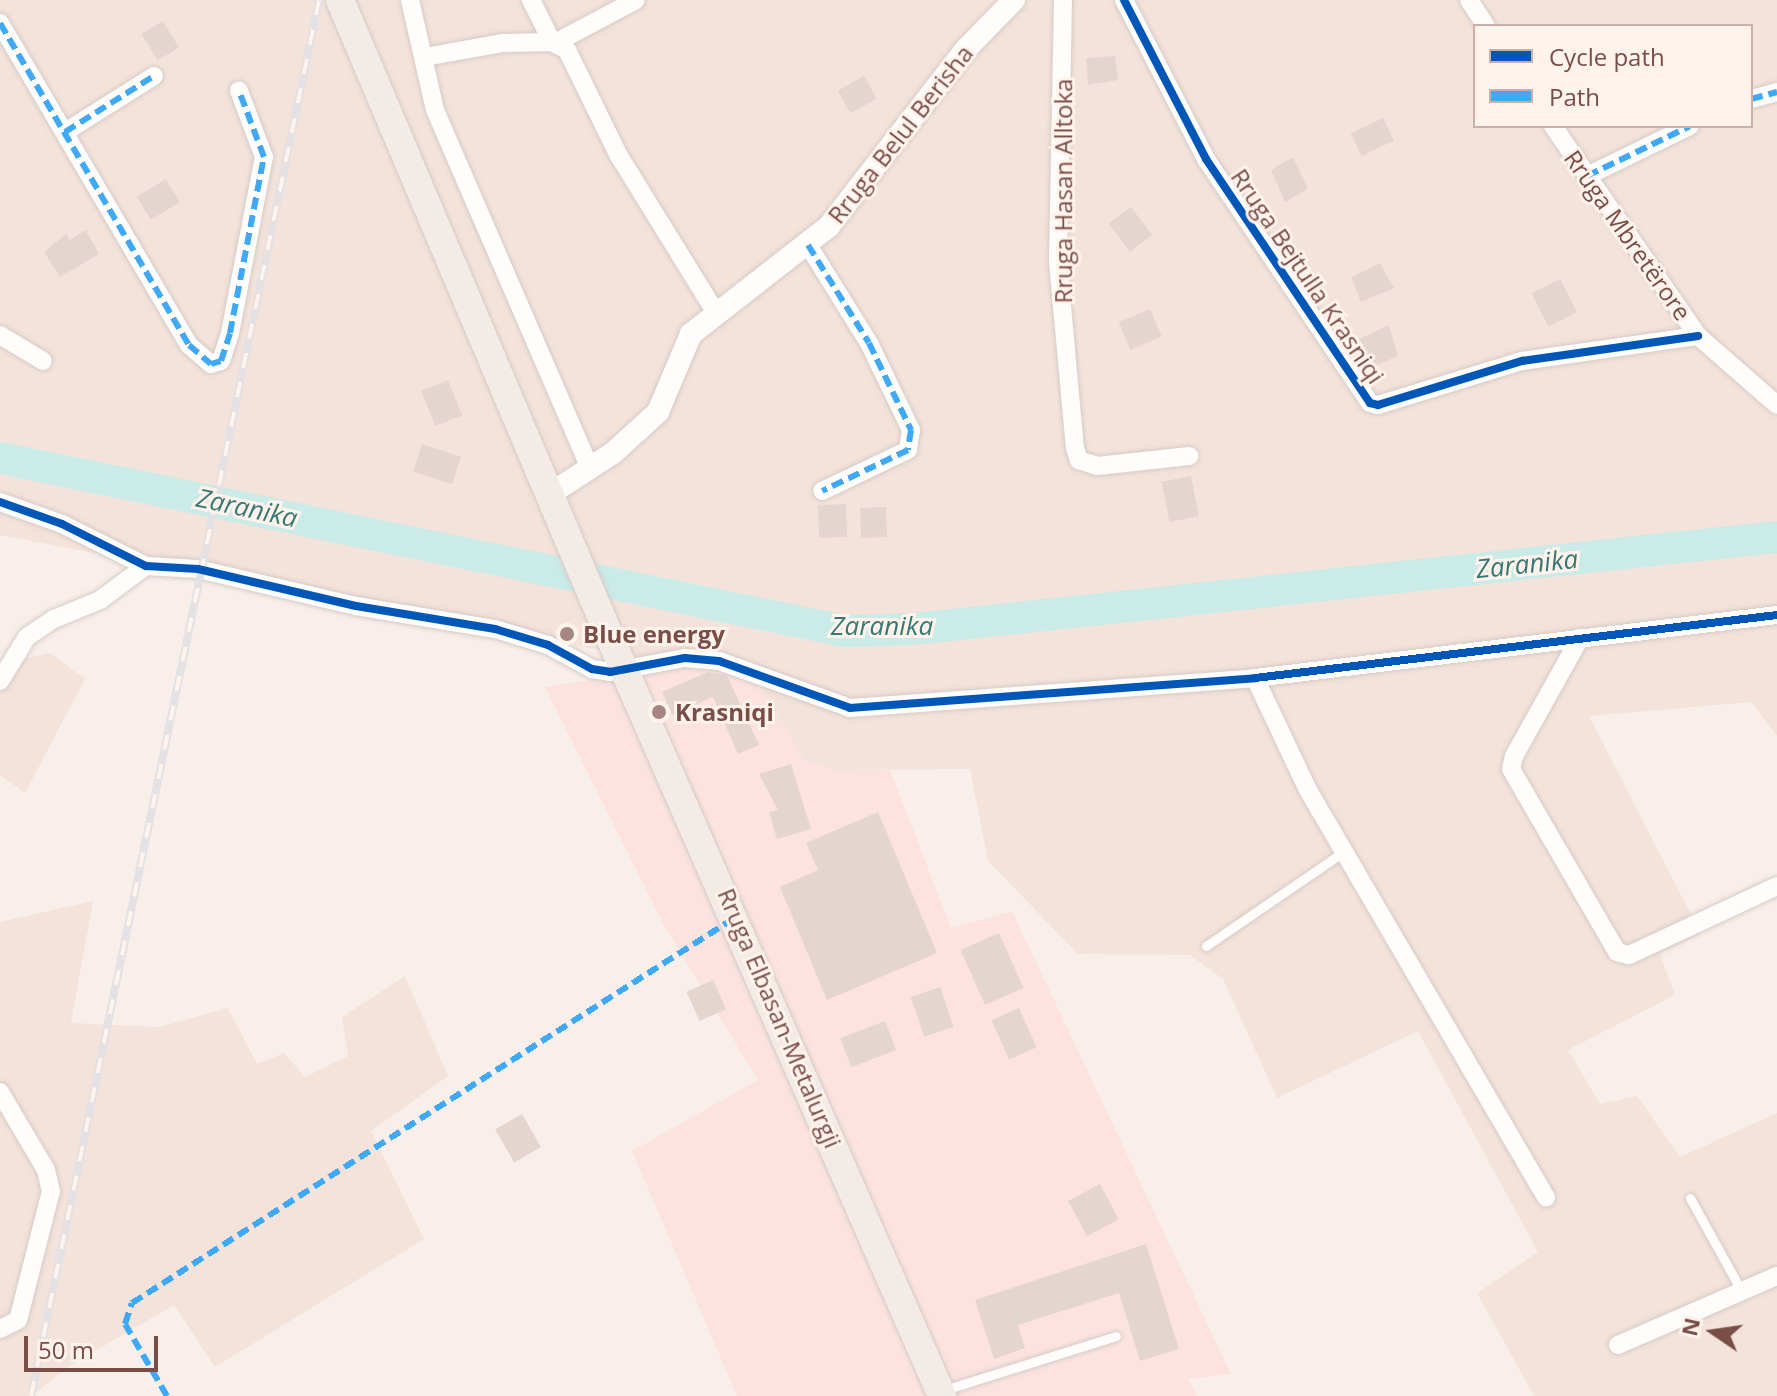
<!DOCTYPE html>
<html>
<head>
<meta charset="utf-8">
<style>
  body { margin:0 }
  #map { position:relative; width:1777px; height:1396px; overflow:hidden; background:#f8efea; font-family:"Open Sans",sans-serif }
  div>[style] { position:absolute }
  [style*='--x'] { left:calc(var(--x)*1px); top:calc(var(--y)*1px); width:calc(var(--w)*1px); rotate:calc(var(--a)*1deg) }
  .residential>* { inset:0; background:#f4e3da }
  .commercial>* { inset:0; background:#fce3e0 }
  .river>* { height:32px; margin:-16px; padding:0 16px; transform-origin:16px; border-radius:16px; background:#caebe7 }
  .building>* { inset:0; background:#e5d5d1; transform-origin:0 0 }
  .roads { filter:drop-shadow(0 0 2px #d6cbc7) drop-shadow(0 0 2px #d6cbc7) }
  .service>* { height:9px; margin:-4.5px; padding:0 4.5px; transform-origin:4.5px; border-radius:4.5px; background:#fefdfc }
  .minor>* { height:18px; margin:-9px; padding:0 9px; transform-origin:9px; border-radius:9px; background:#fefdfc }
  .tertiary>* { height:22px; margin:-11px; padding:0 11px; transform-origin:11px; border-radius:11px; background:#fefdfc }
  .primary>* { height:28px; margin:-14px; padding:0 14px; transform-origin:14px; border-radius:14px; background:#f3ebe5 }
  .rail>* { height:8px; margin-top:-4px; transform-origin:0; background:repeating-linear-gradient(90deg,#fff3ec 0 15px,#e4e1e5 0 30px); box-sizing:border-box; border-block:2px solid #e4e1e5 }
  .quiet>* { height:6px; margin-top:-3px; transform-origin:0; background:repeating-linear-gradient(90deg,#3fa9f5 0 12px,transparent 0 18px) }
  .cycleway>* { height:8px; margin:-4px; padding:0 4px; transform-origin:4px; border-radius:4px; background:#0057b8 }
  .dots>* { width:22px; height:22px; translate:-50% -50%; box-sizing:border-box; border:4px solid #fff3ec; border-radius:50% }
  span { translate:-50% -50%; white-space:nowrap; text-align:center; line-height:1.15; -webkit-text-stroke:6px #fff3ec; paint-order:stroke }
  .street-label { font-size:24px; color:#794e47 }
  .poi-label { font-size:24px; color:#794e47; font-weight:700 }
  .left { translate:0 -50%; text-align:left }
  .water-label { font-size:26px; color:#377874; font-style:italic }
  .legend { position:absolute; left:1473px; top:24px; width:280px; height:104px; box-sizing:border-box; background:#fff3ec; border:2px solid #c9b1aa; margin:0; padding:10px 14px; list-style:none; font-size:24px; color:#794e47 }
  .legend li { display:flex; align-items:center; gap:16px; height:40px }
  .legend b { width:40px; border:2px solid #c9b1aa }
  .north { position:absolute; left:1673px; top:1292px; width:80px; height:80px; -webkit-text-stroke:6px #fff3ec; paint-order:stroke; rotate:283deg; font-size:22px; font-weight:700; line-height:32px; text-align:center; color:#794e47 }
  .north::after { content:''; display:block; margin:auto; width:28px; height:36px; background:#794e47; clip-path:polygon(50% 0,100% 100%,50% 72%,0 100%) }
  .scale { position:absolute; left:24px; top:1336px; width:134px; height:36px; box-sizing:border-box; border:4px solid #794e47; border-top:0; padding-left:10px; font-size:24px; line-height:28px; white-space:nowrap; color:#794e47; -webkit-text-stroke:6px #fff3ec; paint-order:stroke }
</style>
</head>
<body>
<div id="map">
  <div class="residential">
    <i style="clip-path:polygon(evenodd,0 0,1777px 0,1777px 736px,1751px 702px,1589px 716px,1701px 934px,1660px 954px,1675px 995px,1568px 1050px,1600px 1104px,1637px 1096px,1680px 1157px,1777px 1113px,1777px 1396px,1534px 1396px,1477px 1293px,1538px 1252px,1418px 1031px,1277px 1098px,1223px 979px,1190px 955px,1078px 954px,988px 861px,970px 769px,833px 770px,803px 759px,756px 680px,0 535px,0 0,1475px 26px,1751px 26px,1751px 126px,1475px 126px,1475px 26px)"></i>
    <i style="clip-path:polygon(50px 653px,85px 679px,25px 793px,0 775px,0 664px)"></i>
    <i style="clip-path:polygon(93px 901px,71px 1023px,160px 1027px,228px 1008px,257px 1064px,284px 1053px,305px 1077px,348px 1056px,342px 1017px,405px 976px,448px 1076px,371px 1131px,424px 1239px,215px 1367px,174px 1305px,68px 1367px,32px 1396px,0 1396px,0 922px)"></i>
  </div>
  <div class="commercial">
    <i style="clip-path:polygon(682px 666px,756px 680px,803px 759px,833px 770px,890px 770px,951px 928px,1012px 911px,1231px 1374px,1188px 1379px,1197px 1396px,737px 1396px,632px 1151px,758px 1080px,666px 929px,545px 687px)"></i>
  </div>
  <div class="river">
    <i style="--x:0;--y:458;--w:862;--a:11.58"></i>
    <i style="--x:844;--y:631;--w:70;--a:-1.6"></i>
    <i style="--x:914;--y:629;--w:868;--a:-6.09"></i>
  </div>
  <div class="building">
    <i style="left:163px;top:21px;width:31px;height:25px;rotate:59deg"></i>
    <i style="clip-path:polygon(1115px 56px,1118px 80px,1088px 85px,1086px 58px)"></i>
    <i style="left:864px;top:76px;width:26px;height:30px;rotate:61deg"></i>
    <i style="left:1383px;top:118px;width:25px;height:36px;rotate:64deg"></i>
    <i style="clip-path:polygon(1293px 157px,1308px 189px,1285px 202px,1271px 170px)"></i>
    <i style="left:166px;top:179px;width:27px;height:34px;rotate:59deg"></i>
    <i style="left:1131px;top:207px;width:35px;height:28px;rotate:53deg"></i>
    <i style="clip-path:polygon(86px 230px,99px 254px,60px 277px,44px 252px,66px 234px,70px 240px)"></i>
    <i style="clip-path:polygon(1380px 263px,1394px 288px,1361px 302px,1351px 277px)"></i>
    <i style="left:1560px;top:279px;width:37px;height:32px;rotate:63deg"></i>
    <i style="left:1150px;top:309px;width:30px;height:34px;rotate:67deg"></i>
    <i style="clip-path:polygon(1389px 325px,1398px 356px,1365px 370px,1353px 342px)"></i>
    <i style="left:448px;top:380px;width:38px;height:29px;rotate:68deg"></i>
    <i style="left:422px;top:444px;width:41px;height:29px;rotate:18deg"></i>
    <i style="left:1191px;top:476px;width:41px;height:30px;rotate:79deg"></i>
    <i style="left:846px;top:504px;width:33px;height:28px;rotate:88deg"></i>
    <i style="left:886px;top:507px;width:30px;height:26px;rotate:88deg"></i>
    <i style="clip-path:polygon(708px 672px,727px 676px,759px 745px,738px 754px,713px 697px,672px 715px,662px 692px)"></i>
    <i style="clip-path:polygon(791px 764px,811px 829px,777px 839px,769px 812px,778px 810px,759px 774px)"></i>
    <i style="clip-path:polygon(878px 812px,937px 953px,827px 1000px,780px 887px,818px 870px,806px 843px)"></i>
    <i style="left:999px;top:933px;width:60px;height:42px;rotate:66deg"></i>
    <i style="left:713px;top:980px;width:32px;height:29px;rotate:66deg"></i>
    <i style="left:940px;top:987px;width:42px;height:31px;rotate:71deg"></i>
    <i style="left:1019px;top:1008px;width:43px;height:30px;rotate:66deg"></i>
    <i style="left:885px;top:1021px;width:31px;height:48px;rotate:69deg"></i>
    <i style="left:522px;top:1114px;width:38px;height:31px;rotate:60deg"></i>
    <i style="left:1100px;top:1184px;width:40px;height:36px;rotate:62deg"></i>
    <i style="clip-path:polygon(1146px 1244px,1179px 1349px,1140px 1361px,1119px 1293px,1018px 1325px,1025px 1348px,994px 1359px,975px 1300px)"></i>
  </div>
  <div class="roads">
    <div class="service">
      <i style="--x:1206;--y:946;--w:168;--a:-34.4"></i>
      <i style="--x:1690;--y:1198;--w:105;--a:61"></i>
      <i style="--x:944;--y:1390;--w:180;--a:-17.4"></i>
    </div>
    <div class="minor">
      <i style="--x:410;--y:0;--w:113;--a:77.2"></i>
      <i style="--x:435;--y:110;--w:391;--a:66.6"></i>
      <i style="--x:531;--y:0;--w:47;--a:63.4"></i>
      <i style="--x:552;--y:42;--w:17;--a:28"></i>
      <i style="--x:567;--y:50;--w:118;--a:63.9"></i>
      <i style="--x:619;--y:156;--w:185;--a:58.3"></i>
      <i style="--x:1063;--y:0;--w:262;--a:91.1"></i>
      <i style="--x:1058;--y:262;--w:187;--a:84.8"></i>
      <i style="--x:1075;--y:448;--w:13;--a:72"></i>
      <i style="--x:1079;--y:460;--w:19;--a:18"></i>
      <i style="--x:1097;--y:466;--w:93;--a:-6.2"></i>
      <i style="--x:1124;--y:0;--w:179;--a:62.7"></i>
      <i style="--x:1206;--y:159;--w:294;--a:56.1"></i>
      <i style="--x:1370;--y:403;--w:8;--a:14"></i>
      <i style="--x:1378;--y:405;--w:151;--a:-17"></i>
      <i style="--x:1522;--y:361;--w:178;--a:-8.1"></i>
      <i style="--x:1469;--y:0;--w:31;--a:57"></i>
      <i style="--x:0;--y:23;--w:373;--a:59.6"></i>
      <i style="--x:189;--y:345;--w:29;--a:41"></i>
      <i style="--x:211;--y:364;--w:10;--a:-17"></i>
      <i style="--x:221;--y:361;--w:29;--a:-72"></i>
      <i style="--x:230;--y:333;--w:179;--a:-79.1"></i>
      <i style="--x:264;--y:157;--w:71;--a:-110.7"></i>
      <i style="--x:425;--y:57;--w:78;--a:-10.3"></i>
      <i style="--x:502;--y:43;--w:55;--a:-1"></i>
      <i style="--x:557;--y:42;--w:89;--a:-28"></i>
      <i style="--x:1751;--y:99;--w:27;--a:-15"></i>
      <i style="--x:1553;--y:126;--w:255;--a:55.4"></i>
      <i style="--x:1698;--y:336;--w:105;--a:41.1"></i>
      <i style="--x:65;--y:132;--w:105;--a:-32.2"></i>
      <i style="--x:1587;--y:176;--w:114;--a:-25.9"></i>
      <i style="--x:808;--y:245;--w:115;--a:58.1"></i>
      <i style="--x:869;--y:343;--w:97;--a:64.2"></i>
      <i style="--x:911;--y:430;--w:20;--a:99"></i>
      <i style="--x:908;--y:450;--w:95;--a:154.5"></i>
      <i style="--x:0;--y:335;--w:50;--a:31.2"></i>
      <i style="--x:0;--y:502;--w:66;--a:19.5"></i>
      <i style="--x:62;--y:524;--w:94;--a:26.6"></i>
      <i style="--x:146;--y:566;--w:52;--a:3.3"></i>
      <i style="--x:198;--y:569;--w:162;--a:13.2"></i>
      <i style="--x:356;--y:606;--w:141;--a:9.4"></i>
      <i style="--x:495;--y:629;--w:55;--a:16.8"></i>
      <i style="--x:548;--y:645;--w:50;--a:28.6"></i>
      <i style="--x:592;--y:669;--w:18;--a:9"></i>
      <i style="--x:610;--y:672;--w:76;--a:-10.6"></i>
      <i style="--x:685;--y:658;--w:34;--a:5"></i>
      <i style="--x:719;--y:661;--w:139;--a:19.7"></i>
      <i style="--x:850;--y:708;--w:406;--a:-4.2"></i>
      <i style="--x:1255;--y:678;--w:526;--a:-6.88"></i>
      <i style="--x:1580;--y:638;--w:135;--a:119.2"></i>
      <i style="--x:1514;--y:756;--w:13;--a:103"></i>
      <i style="--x:1511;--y:769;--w:211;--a:59.9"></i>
      <i style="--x:1617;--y:952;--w:12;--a:14"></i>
      <i style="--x:1629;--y:955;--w:163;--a:-25"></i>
      <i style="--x:1255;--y:678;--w:124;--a:64.7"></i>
      <i style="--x:1308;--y:790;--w:472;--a:59.7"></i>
      <i style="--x:0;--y:681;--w:52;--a:-58.5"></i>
      <i style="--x:27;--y:637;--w:32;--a:-34"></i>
      <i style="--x:54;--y:619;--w:50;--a:-22.4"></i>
      <i style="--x:100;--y:600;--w:57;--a:-36.5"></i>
      <i style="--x:0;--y:1092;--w:91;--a:59.5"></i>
      <i style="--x:46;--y:1170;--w:22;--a:77"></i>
      <i style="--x:51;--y:1191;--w:133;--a:104.3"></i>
      <i style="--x:18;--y:1320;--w:20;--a:153"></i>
      <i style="--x:1618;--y:1345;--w:173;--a:-23.5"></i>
    </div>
    <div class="tertiary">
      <i style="--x:550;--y:494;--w:75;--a:-33.1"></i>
      <i style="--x:613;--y:453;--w:61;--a:-42.3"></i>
      <i style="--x:658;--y:412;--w:85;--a:-67.1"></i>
      <i style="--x:691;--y:334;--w:175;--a:-38"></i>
      <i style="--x:829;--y:226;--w:222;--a:-52.3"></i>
      <i style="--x:965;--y:50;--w:70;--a:-45.6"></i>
    </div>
    <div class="primary">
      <i style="--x:340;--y:0;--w:697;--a:67.04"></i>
      <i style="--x:612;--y:642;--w:823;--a:66.36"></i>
    </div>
  </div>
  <div class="rail">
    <i style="--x:31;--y:1396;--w:1425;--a:-78.34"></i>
  </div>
  <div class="quiet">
    <i style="--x:0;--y:23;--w:373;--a:59.6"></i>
    <i style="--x:189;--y:345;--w:29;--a:41"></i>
    <i style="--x:211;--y:364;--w:10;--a:-17"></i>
    <i style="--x:221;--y:361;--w:29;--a:-72"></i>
    <i style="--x:230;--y:333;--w:179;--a:-79.1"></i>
    <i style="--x:264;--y:157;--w:71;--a:-110.7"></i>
    <i style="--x:1751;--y:99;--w:27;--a:-15"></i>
    <i style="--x:65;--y:132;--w:105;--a:-32.2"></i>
    <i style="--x:1587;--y:176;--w:114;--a:-25.9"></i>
    <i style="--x:808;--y:245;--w:115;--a:58.1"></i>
    <i style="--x:869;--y:343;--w:97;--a:64.2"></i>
    <i style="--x:911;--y:430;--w:20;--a:99"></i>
    <i style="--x:908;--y:450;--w:95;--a:154.5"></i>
    <i style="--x:167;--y:1396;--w:83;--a:-120.3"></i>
    <i style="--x:125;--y:1324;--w:22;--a:-72"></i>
    <i style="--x:132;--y:1303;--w:717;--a:-32.58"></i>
  </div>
  <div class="cycleway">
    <i style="--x:1124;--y:0;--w:179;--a:62.7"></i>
    <i style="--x:1206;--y:159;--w:294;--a:56.1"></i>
    <i style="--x:1370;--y:403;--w:8;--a:14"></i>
    <i style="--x:1378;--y:405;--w:151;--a:-17"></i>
    <i style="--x:1522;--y:361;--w:178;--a:-8.1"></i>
    <i style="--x:0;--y:502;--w:66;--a:19.5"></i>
    <i style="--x:62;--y:524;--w:94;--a:26.6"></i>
    <i style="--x:146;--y:566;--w:52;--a:3.3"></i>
    <i style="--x:198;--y:569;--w:162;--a:13.2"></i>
    <i style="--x:356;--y:606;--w:141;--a:9.4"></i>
    <i style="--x:495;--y:629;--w:55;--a:16.8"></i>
    <i style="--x:548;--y:645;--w:50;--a:28.6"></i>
    <i style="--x:592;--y:669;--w:18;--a:9"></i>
    <i style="--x:610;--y:672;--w:76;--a:-10.6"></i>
    <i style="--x:685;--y:658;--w:34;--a:5"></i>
    <i style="--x:719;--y:661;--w:139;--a:19.7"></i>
    <i style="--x:850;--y:708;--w:406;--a:-4.2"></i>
    <i style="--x:1255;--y:678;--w:526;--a:-6.88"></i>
  </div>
  <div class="dots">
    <i style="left:567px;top:634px;background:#a58680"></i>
    <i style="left:659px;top:712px;background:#a58680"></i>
  </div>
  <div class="street-label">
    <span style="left:900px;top:134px;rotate:-52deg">Rruga Belul Berisha</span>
    <span style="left:1063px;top:191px;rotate:-90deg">Rruga Hasan Alltoka</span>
    <span style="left:1628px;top:235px;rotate:55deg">Rruga Mbretërore</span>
    <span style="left:1308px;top:276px;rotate:56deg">Rruga Bejtulla Krasniqi</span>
    <span style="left:780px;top:1018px;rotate:67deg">Rruga Elbasan-Metalurgji</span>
  </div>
  <div class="poi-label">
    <span class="left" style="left:583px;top:634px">Blue energy</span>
    <span class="left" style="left:675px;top:712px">Krasniqi</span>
  </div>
  <div class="water-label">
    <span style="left:247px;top:508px;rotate:12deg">Zaranika</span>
    <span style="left:1527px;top:564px;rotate:-6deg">Zaranika</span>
    <span style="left:882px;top:626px">Zaranika</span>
  </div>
  <ul class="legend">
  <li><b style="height:10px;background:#0057b8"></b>Cycle path</li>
  <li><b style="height:10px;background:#3fa9f5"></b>Path</li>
  </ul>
  <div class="north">N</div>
  <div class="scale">50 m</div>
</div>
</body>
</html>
